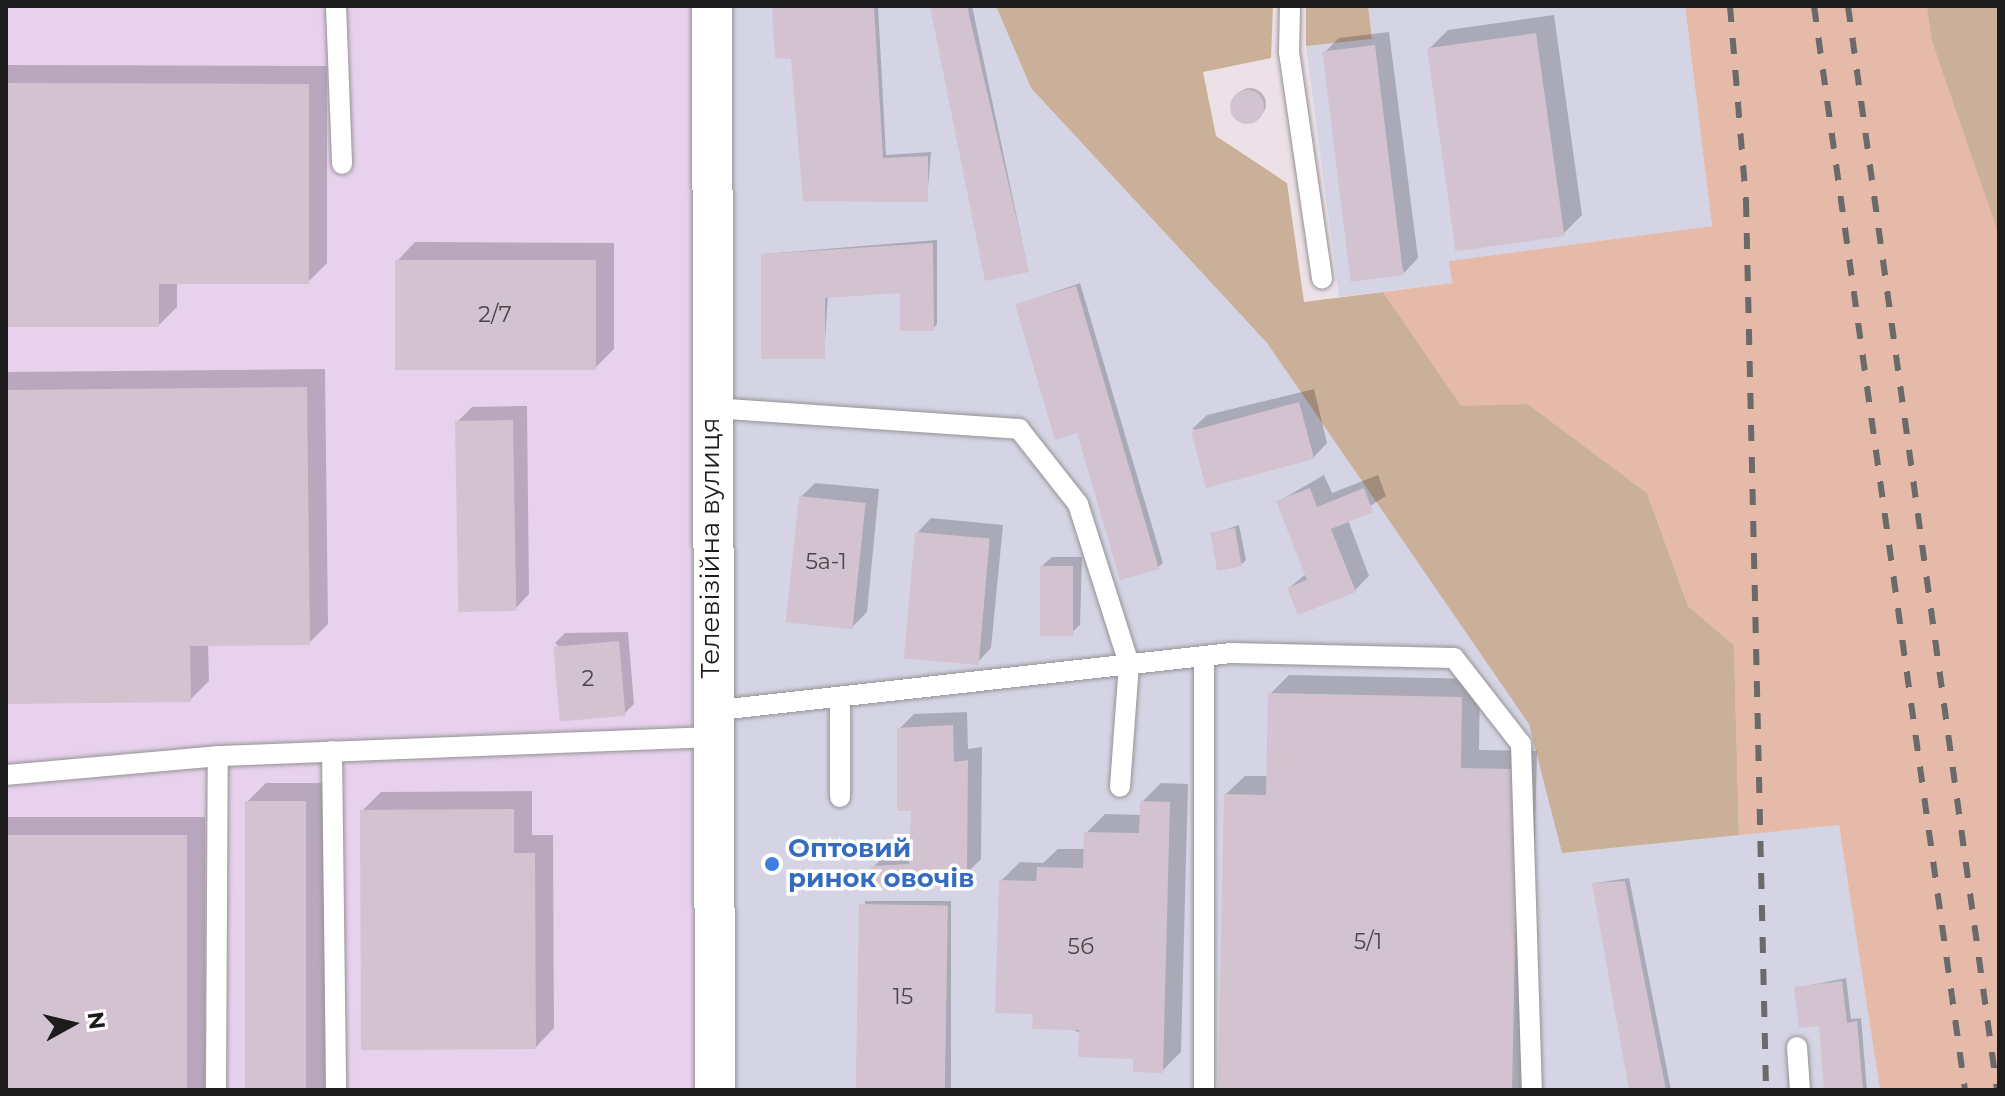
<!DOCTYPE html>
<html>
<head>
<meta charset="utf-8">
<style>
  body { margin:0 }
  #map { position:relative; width:2005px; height:1096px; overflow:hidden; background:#ede1e8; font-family:Montserrat,sans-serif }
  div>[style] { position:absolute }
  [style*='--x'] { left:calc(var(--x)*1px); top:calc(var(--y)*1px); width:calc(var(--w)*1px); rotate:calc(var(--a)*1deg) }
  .commercial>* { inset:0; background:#e8d1ed; transform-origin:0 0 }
  .industrial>* { inset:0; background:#d4d4e5 }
  .grass>* { inset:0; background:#e5baa9 }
  .forest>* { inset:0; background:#cab098 }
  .shadow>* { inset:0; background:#0003; transform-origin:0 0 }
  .round { border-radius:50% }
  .building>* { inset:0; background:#d3c2cf; transform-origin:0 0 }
  .roads { filter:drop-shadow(0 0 2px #939393) drop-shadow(0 0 2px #939393) }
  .service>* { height:20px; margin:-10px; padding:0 10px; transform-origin:10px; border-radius:10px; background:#fff }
  .minor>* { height:40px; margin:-20px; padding:0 20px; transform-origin:20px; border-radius:20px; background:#fff }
  .rail>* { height:6px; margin-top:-3px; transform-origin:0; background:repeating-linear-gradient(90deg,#6a6a6a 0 16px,transparent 0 32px) }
  .dots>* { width:22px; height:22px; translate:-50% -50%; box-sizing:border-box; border:4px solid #fff; border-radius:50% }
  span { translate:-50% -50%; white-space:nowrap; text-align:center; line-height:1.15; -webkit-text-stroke:7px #fff; paint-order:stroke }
  .number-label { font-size:22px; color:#4a4649 }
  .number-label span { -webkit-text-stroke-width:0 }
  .street-label { font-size:26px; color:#1c1c1c }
  .shop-label { font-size:26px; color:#366cbe; font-weight:700 }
  .left { translate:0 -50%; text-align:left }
  .frame { position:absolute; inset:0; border:8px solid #1c1c1c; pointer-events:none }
  .north { position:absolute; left:32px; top:984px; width:80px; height:80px; -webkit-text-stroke:6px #fff; paint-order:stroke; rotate:82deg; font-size:22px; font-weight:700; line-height:32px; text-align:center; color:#1c1c1c }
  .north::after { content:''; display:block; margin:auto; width:28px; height:36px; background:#1c1c1c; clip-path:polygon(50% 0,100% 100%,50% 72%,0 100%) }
</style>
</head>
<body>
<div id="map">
  <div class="commercial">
    <i style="left:6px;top:6px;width:692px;height:1084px"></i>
  </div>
  <div class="industrial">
    <i style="clip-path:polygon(728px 6px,996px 6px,1031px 88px,1267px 343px,1530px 724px,1562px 853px,1839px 824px,1880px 1090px,729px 1090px)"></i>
    <i style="clip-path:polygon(1368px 6px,1685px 6px,1712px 226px,1450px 261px,1452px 283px,1339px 297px,1306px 46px,1372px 39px)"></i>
  </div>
  <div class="grass">
    <i style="clip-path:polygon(1685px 6px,1999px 6px,1999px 1090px,1880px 1090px,1839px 825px,1739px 835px,1734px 645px,1688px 606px,1647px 493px,1528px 404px,1461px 407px,1383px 292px,1452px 283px,1449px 261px,1712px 226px)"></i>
  </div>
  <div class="forest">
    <i style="clip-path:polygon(996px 6px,1273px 6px,1271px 58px,1203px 72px,1216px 136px,1287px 183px,1304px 302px,1383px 292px,1461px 406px,1528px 404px,1647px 493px,1688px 606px,1734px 645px,1739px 835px,1562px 853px,1529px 724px,1267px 343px,1031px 88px)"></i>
    <i style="clip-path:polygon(1306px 6px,1368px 6px,1372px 39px,1306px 46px)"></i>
    <i style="clip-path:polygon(1927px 6px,1999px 6px,1999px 235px,1932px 41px)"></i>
  </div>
  <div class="shadow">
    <i style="clip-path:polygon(774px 6px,878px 6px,886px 155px,931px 152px,927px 200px,805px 199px,793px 57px)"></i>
    <i style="clip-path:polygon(932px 6px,972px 6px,1028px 270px)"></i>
    <i style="clip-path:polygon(1554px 15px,1582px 215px,1563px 234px,1429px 49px,1448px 30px)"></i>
    <i style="clip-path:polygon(1389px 32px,1418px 258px,1404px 273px,1324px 53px,1339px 38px)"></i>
    <i style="clip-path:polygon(6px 65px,327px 66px,327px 263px,308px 282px,177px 282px,177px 307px,158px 326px,6px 325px)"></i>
    <i class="round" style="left:1234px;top:88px;width:32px;height:32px"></i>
    <i style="clip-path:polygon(937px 240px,937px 324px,933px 329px,902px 291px,828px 295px,824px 357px,763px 254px)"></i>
    <i style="clip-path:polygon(415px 242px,614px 243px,614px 349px,595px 368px,397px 261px)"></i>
    <i style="clip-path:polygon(1080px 283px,1163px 563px,1158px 567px,1017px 305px)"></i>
    <i style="clip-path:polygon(325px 369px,328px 624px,309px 643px,208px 644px,209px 681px,190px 700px,6px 702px,6px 372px)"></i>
    <i style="clip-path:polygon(1314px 389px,1327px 443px,1313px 458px,1192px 429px,1207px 415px)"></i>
    <i style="clip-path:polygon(527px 406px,529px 594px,515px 609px,457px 422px,472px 407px)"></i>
    <i style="clip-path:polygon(1324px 475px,1332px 493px,1378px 475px,1386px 496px,1348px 520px,1369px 576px,1355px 590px,1289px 588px,1307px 573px,1279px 501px)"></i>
    <i style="clip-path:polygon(815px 483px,879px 489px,867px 612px,852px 627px,801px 497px)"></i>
    <i style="clip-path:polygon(931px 518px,1003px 525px,991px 648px,977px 663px,917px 533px)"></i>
    <i style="clip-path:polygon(1239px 525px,1246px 560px,1242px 564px,1212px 534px)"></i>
    <i style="clip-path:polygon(1052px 557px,1082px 557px,1080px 625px,1070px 634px,1042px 566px)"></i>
    <i style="clip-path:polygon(628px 632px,634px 704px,624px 714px,555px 643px,565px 633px)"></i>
    <i style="clip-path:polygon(1289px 675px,1480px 679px,1479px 750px,1537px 751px,1529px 1090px,1220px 1090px,1226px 794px,1245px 776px,1268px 776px,1270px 694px)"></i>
    <i style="clip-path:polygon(967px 712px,968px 749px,982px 747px,981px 859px,966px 874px,873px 867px,888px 853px,911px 851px,913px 809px,899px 729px,914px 714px)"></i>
    <i style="clip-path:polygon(266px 783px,324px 783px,325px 1090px,248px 1090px,247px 802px)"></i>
    <i style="clip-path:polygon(1161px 783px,1188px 784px,1181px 1052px,1162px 1071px,1035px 1012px,1001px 881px,1020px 862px,1043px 863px,1058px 849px,1086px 849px,1086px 833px,1105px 814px,1141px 815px,1142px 802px)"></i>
    <i style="clip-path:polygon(532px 791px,532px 835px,553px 835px,554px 1028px,536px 1047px,362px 811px,381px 792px)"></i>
    <i style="left:205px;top:817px;width:273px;height:199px;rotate:90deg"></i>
    <i style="clip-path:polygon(1629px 878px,1671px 1090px,1631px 1090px,1595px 883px)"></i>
    <i style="left:865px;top:901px;width:86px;height:189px"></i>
    <i style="clip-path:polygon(1846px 978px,1851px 1019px,1861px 1018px,1867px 1090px,1825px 1090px,1820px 1024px,1796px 988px)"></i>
  </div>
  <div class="building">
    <i style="clip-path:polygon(772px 6px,874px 6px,883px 158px,928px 156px,928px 202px,803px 201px,791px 59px,775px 58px)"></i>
    <i style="clip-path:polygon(930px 6px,967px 6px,1029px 272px,985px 281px)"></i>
    <i style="left:1536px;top:33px;width:205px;height:110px;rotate:82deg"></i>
    <i style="left:1375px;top:45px;width:232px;height:53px;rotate:83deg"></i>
    <i style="clip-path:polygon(6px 83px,309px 84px,309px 284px,159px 284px,159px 327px,6px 327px)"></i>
    <i class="round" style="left:1230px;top:90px;width:34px;height:34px"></i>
    <i style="clip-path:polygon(933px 243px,934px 331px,900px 331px,900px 293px,825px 298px,825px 359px,761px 359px,761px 254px)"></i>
    <i style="left:395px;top:260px;width:201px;height:110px"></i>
    <i style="clip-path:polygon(1076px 286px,1159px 569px,1120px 580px,1077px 433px,1055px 440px,1015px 304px)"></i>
    <i style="clip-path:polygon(307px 387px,310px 645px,190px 646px,191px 702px,6px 704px,6px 390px)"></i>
    <i style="left:1299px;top:402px;width:59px;height:112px;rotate:75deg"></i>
    <i style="left:513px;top:420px;width:191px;height:58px;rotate:89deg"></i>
    <i style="clip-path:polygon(1310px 488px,1317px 507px,1364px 488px,1373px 512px,1331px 529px,1356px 592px,1298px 615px,1287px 588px,1307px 580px,1276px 501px)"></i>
    <i style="left:799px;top:496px;width:67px;height:127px;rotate:6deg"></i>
    <i style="left:1235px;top:528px;width:39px;height:25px;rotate:80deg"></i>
    <i style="left:915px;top:532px;width:75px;height:127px;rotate:5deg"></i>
    <i style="left:1040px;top:566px;width:33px;height:70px"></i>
    <i style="left:619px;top:641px;width:75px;height:66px;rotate:85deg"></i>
    <i style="clip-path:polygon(1268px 693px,1462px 697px,1461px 768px,1519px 769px,1512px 1090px,1218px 1090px,1224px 794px,1266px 795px)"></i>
    <i style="clip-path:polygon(953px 725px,954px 762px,968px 760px,967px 876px,871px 884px,871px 866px,909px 864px,911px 811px,897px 811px,897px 728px)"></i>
    <i style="left:245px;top:801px;width:61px;height:289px"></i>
    <i style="clip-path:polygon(1140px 801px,1170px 802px,1163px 1073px,1133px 1072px,1133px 1059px,1078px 1057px,1079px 1030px,1032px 1029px,1033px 1014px,995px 1013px,999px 880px,1036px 881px,1037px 867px,1083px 868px,1084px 832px,1139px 833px)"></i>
    <i style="clip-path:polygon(514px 809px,514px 853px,535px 853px,536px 1049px,361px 1050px,360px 810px)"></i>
    <i style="left:6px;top:835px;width:181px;height:255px"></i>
    <i style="clip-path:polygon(1625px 881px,1666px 1090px,1629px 1090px,1592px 883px)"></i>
    <i style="left:859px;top:904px;width:89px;height:186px;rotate:1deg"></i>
    <i style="clip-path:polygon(1842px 981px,1847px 1023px,1857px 1021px,1863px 1090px,1824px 1090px,1819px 1026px,1799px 1028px,1794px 987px)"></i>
  </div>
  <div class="roads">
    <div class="service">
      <i style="--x:336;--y:6;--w:158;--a:87.8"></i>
      <i style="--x:1290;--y:6;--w:46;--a:91.2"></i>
      <i style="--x:1289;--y:52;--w:229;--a:81.7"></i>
      <i style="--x:712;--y:408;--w:308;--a:3.9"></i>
      <i style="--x:1019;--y:429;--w:95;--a:51.8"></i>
      <i style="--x:1078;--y:504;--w:168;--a:72.3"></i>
      <i style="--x:1129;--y:664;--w:123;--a:94.2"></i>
      <i style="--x:840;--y:697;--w:100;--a:90"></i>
      <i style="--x:710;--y:711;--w:524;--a:-6.35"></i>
      <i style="--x:1231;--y:653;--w:223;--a:1.3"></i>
      <i style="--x:1454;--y:658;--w:109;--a:52.1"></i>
      <i style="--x:1521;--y:744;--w:346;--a:88.2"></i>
      <i style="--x:332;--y:751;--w:339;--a:89.3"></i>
      <i style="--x:6;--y:775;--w:213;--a:-5.1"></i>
      <i style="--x:218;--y:756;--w:492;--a:-2.2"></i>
      <i style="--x:1797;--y:1047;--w:43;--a:86"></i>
      <i style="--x:216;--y:1090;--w:334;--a:-89.7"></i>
      <i style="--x:1204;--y:1090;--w:434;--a:-90"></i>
    </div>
    <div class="minor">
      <i style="--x:712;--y:6;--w:1084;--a:89.84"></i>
    </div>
  </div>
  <div class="rail">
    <i style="--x:1730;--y:6;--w:196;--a:85.3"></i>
    <i style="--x:1746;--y:201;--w:889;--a:88.71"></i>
    <i style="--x:1814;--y:6;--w:1094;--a:82.07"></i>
    <i style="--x:1848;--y:6;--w:1094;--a:82.17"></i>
  </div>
  <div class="dots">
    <i style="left:772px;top:864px;background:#3f7fe0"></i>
  </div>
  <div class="number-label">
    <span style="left:495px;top:315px">2/7</span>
    <span style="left:826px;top:562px">5а-1</span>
    <span style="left:588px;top:679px">2</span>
    <span style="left:1368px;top:942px">5/1</span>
    <span style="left:1081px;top:947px">5б</span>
    <span style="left:903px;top:997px">15</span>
  </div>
  <div class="street-label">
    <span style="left:711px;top:548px;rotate:-90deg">Телевізійна вулиця</span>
  </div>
  <div class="shop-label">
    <span class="left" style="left:788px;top:864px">Оптовий<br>ринок овочів</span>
  </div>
  <div class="frame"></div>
  <div class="north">N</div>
</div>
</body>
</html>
